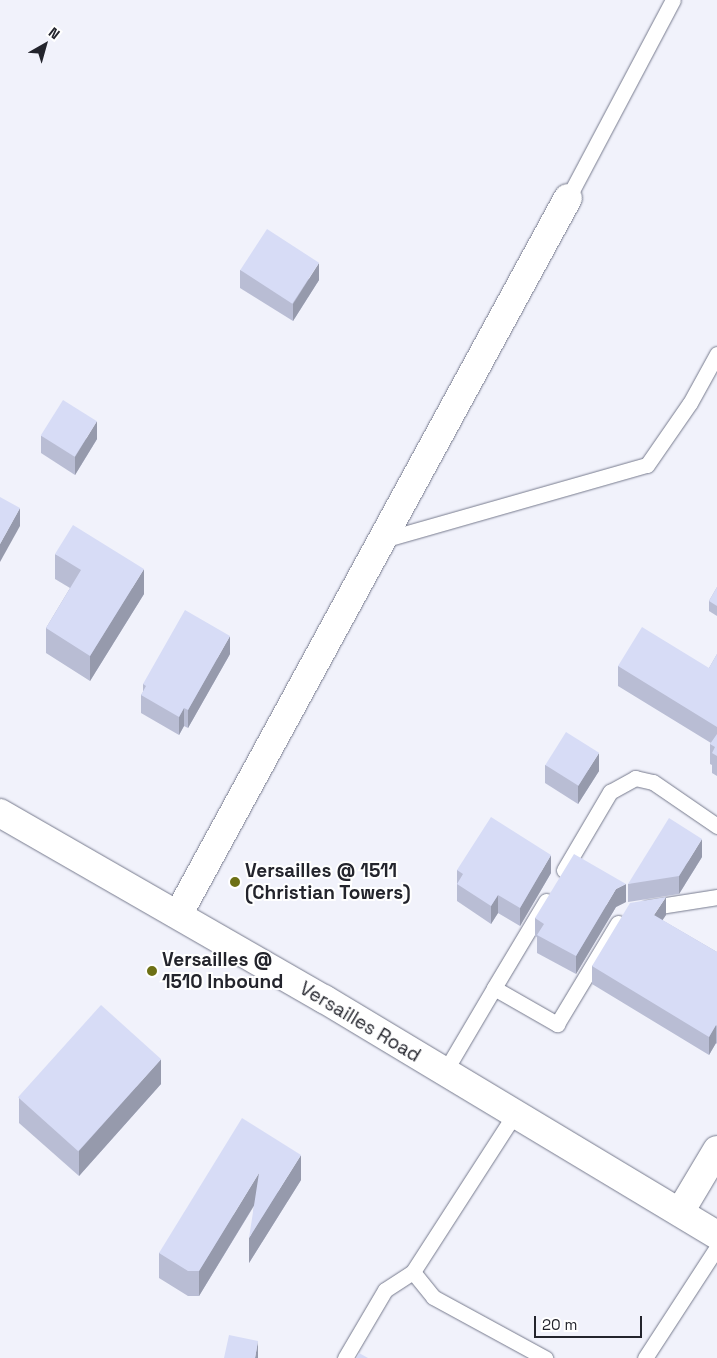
<!DOCTYPE html>
<html>
<head>
<meta charset="utf-8">
<style>
  body { margin:0 }
  #map { position:relative; width:717px; height:1358px; overflow:hidden; background:#f1f2fb; font-family:"Space Grotesk",sans-serif }
  div>[style] { position:absolute }
  [style*='--x'] { left:calc(var(--x)*1px); top:calc(var(--y)*1px); width:calc(var(--w)*1px); rotate:calc(var(--a)*1deg) }
  .roads { filter:drop-shadow(0 0 1px #767a8d) drop-shadow(0 0 1px #767a8d) }
  .lane>* { height:15px; margin:-7.5px; padding:0 7.5px; transform-origin:7.5px; border-radius:7.5px; background:#fff }
  .street>* { height:28px; margin:-14px; padding:0 14px; transform-origin:14px; border-radius:14px; background:#fff }
  .primary>* { height:28px; margin:-14px; padding:0 14px; transform-origin:14px; border-radius:14px; background:#fff }
  .wall>* { inset:0; background:#b9bdd4 }
  .shaded-wall>* { inset:0; background:#969aac }
  .building>* { inset:0; background:#d7dcf6; transform-origin:0 0 }
  .dots>* { width:14px; height:14px; translate:-50% -50%; box-sizing:border-box; border:2px solid #fff; border-radius:50% }
  span { translate:-50% -50%; white-space:nowrap; text-align:center; line-height:1.15; -webkit-text-stroke:4px #fff; paint-order:stroke }
  .poi-label { font-size:19px; color:#23242c; font-weight:700 }
  .left { translate:0 -50%; text-align:left }
  .street-label { font-size:19px; color:#23242c }
  .north { position:absolute; left:20px; top:20px; width:50px; height:50px; -webkit-text-stroke:4px #fff; paint-order:stroke; rotate:38deg; font-size:14px; font-weight:700; line-height:20px; text-align:center; color:#23242c }
  .north::after { content:''; display:block; margin:auto; width:18px; height:22px; background:#23242c; clip-path:polygon(50% 0,100% 100%,50% 72%,0 100%) }
  .scale { position:absolute; left:534px; top:1316px; width:108px; height:22px; box-sizing:border-box; border:2px solid #23242c; border-top:0; padding-left:6px; font-size:15px; line-height:18px; white-space:nowrap; color:#23242c; -webkit-text-stroke:4px #fff; paint-order:stroke }
</style>
</head>
<body>
<div id="map">
  <div class="roads">
    <div class="lane">
      <i style="--x:568;--y:198;--w:224;--a:-62.1"></i>
      <i style="--x:383;--y:540;--w:274;--a:-15.9"></i>
      <i style="--x:647;--y:465;--w:75;--a:-55.3"></i>
      <i style="--x:690;--y:403;--w:56;--a:-61.1"></i>
      <i style="--x:564;--y:870;--w:91;--a:-59.5"></i>
      <i style="--x:610;--y:792;--w:29;--a:-29"></i>
      <i style="--x:635;--y:778;--w:18;--a:13"></i>
      <i style="--x:653;--y:782;--w:78;--a:34.5"></i>
      <i style="--x:546;--y:901;--w:101;--a:120.9"></i>
      <i style="--x:494;--y:988;--w:73;--a:29.7"></i>
      <i style="--x:557;--y:1024;--w:118;--a:-58.9"></i>
      <i style="--x:647;--y:908;--w:71;--a:-8.9"></i>
      <i style="--x:444;--y:1073;--w:99;--a:-59.5"></i>
      <i style="--x:514;--y:1115;--w:187;--a:122.8"></i>
      <i style="--x:413;--y:1272;--w:32;--a:51"></i>
      <i style="--x:433;--y:1297;--w:128;--a:28.6"></i>
      <i style="--x:345;--y:1358;--w:79;--a:-59.5"></i>
      <i style="--x:385;--y:1290;--w:33;--a:-33"></i>
      <i style="--x:645;--y:1358;--w:132;--a:-57"></i>
    </div>
    <div class="street">
      <i style="--x:178;--y:915;--w:816;--a:-61.46"></i>
      <i style="--x:680;--y:1212;--w:72;--a:-59.2"></i>
    </div>
    <div class="primary">
      <i style="--x:0;--y:813;--w:374;--a:29.9"></i>
      <i style="--x:324;--y:999;--w:458;--a:31"></i>
    </div>
  </div>
  <div class="wall">
    <i style="clip-path:polygon(240px 270px,319px 280px,293px 321px,240px 288px)"></i>
    <i style="clip-path:polygon(41px 436px,97px 439px,75px 475px,41px 453px)"></i>
    <i style="clip-path:polygon(55px 554px,144px 594px,90px 681px,46px 653px,46px 628px,70px 588px,55px 579px)"></i>
    <i style="clip-path:polygon(717px 587px,717px 616px,709px 611px,709px 601px)"></i>
    <i style="clip-path:polygon(230px 654px,188px 728px,184px 726px,179px 735px,141px 713px,141px 695px,143px 692px,143px 684px)"></i>
    <i style="clip-path:polygon(717px 654px,717px 776px,712px 773px,712px 765px,710px 764px,710px 744px,711px 743px,618px 686px,618px 666px,709px 668px)"></i>
    <i style="clip-path:polygon(545px 765px,599px 771px,578px 804px,545px 783px)"></i>
    <i style="clip-path:polygon(702px 857px,679px 894px,628px 902px,628px 884px)"></i>
    <i style="clip-path:polygon(457px 870px,551px 873px,520px 926px,498px 913px,491px 924px,457px 901px)"></i>
    <i style="clip-path:polygon(626px 902px,616px 907px,576px 974px,537px 953px,537px 937px,535px 936px,535px 918px)"></i>
    <i style="clip-path:polygon(666px 915px,662px 920px,717px 952px,717px 1044px,716px 1043px,709px 1055px,592px 984px,592px 966px)"></i>
    <i style="clip-path:polygon(161px 1084px,79px 1176px,19px 1123px,19px 1098px)"></i>
    <i style="clip-path:polygon(301px 1180px,249px 1263px,254px 1206px,199px 1296px,188px 1296px,159px 1278px,159px 1253px)"></i>
  </div>
  <div class="shaded-wall">
    <i style="clip-path:polygon(319px 263px,319px 280px,293px 321px,293px 304px)"></i>
    <i style="clip-path:polygon(97px 421px,97px 439px,75px 475px,75px 457px)"></i>
    <i style="clip-path:polygon(20px 508px,20px 526px,0 562px,0 544px)"></i>
    <i style="clip-path:polygon(144px 569px,144px 594px,90px 681px,90px 656px)"></i>
    <i style="clip-path:polygon(230px 636px,230px 654px,188px 728px,188px 710px)"></i>
    <i style="clip-path:polygon(184px 708px,184px 726px,179px 735px,179px 717px)"></i>
    <i style="clip-path:polygon(599px 753px,599px 771px,578px 804px,578px 786px)"></i>
    <i style="clip-path:polygon(702px 839px,702px 857px,679px 894px,679px 876px)"></i>
    <i style="clip-path:polygon(551px 855px,551px 873px,520px 926px,520px 908px)"></i>
    <i style="clip-path:polygon(626px 884px,626px 902px,616px 907px,576px 974px,576px 956px,616px 889px)"></i>
    <i style="clip-path:polygon(498px 895px,498px 913px,491px 924px,491px 906px)"></i>
    <i style="clip-path:polygon(666px 897px,666px 915px,654px 933px,654px 915px)"></i>
    <i style="clip-path:polygon(716px 1025px,716px 1043px,709px 1055px,709px 1037px)"></i>
    <i style="clip-path:polygon(161px 1059px,161px 1084px,79px 1176px,79px 1151px)"></i>
    <i style="clip-path:polygon(301px 1155px,301px 1180px,249px 1263px,249px 1238px)"></i>
    <i style="clip-path:polygon(259px 1173px,259px 1197px,199px 1296px,199px 1271px)"></i>
    <i style="clip-path:polygon(258px 1341px,258px 1358px,255px 1358px)"></i>
  </div>
  <div class="building">
    <i style="left:267px;top:229px;width:62px;height:49px;rotate:33deg"></i>
    <i style="left:63px;top:400px;width:40px;height:42px;rotate:32deg"></i>
    <i style="clip-path:polygon(0 497px,20px 508px,0 544px)"></i>
    <i style="clip-path:polygon(73px 525px,144px 569px,90px 656px,46px 628px,81px 570px,55px 554px)"></i>
    <i style="clip-path:polygon(717px 587px,717px 606px,709px 601px)"></i>
    <i style="clip-path:polygon(185px 610px,230px 636px,188px 710px,184px 708px,179px 717px,141px 695px,146px 686px,143px 684px)"></i>
    <i style="clip-path:polygon(642px 627px,709px 668px,717px 654px,717px 727px,618px 666px)"></i>
    <i style="left:566px;top:732px;width:39px;height:39px;rotate:32deg"></i>
    <i style="clip-path:polygon(717px 734px,717px 756px,712px 753px,715px 747px,710px 744px)"></i>
    <i style="clip-path:polygon(491px 817px,551px 855px,520px 908px,498px 895px,491px 906px,457px 884px,463px 874px,457px 870px)"></i>
    <i style="clip-path:polygon(669px 818px,702px 839px,679px 876px,628px 884px)"></i>
    <i style="clip-path:polygon(574px 854px,626px 884px,616px 889px,576px 956px,537px 935px,544px 924px,535px 918px)"></i>
    <i style="clip-path:polygon(666px 897px,654px 915px,717px 952px,717px 1026px,716px 1025px,709px 1037px,592px 966px,630px 903px)"></i>
    <i style="left:101px;top:1005px;width:81px;height:124px;rotate:42deg"></i>
    <i style="clip-path:polygon(242px 1118px,301px 1155px,249px 1238px,259px 1173px,199px 1271px,188px 1271px,159px 1253px)"></i>
    <i style="clip-path:polygon(229px 1335px,258px 1341px,255px 1358px,224px 1358px)"></i>
    <i style="clip-path:polygon(359px 1353px,368px 1358px,356px 1358px)"></i>
  </div>
  <div class="dots">
    <i style="left:235px;top:882px;background:#6d7015"></i>
    <i style="left:152px;top:971px;background:#6d7015"></i>
  </div>
  <div class="poi-label">
    <span class="left" style="left:245px;top:882px">Versailles @ 1511<br>(Christian Towers)</span>
    <span class="left" style="left:162px;top:971px">Versailles @<br>1510 Inbound</span>
  </div>
  <div class="street-label">
    <span style="left:360px;top:1022px;rotate:31deg">Versailles Road</span>
  </div>
  <div class="north">N</div>
  <div class="scale">20 m</div>
</div>
</body>
</html>
